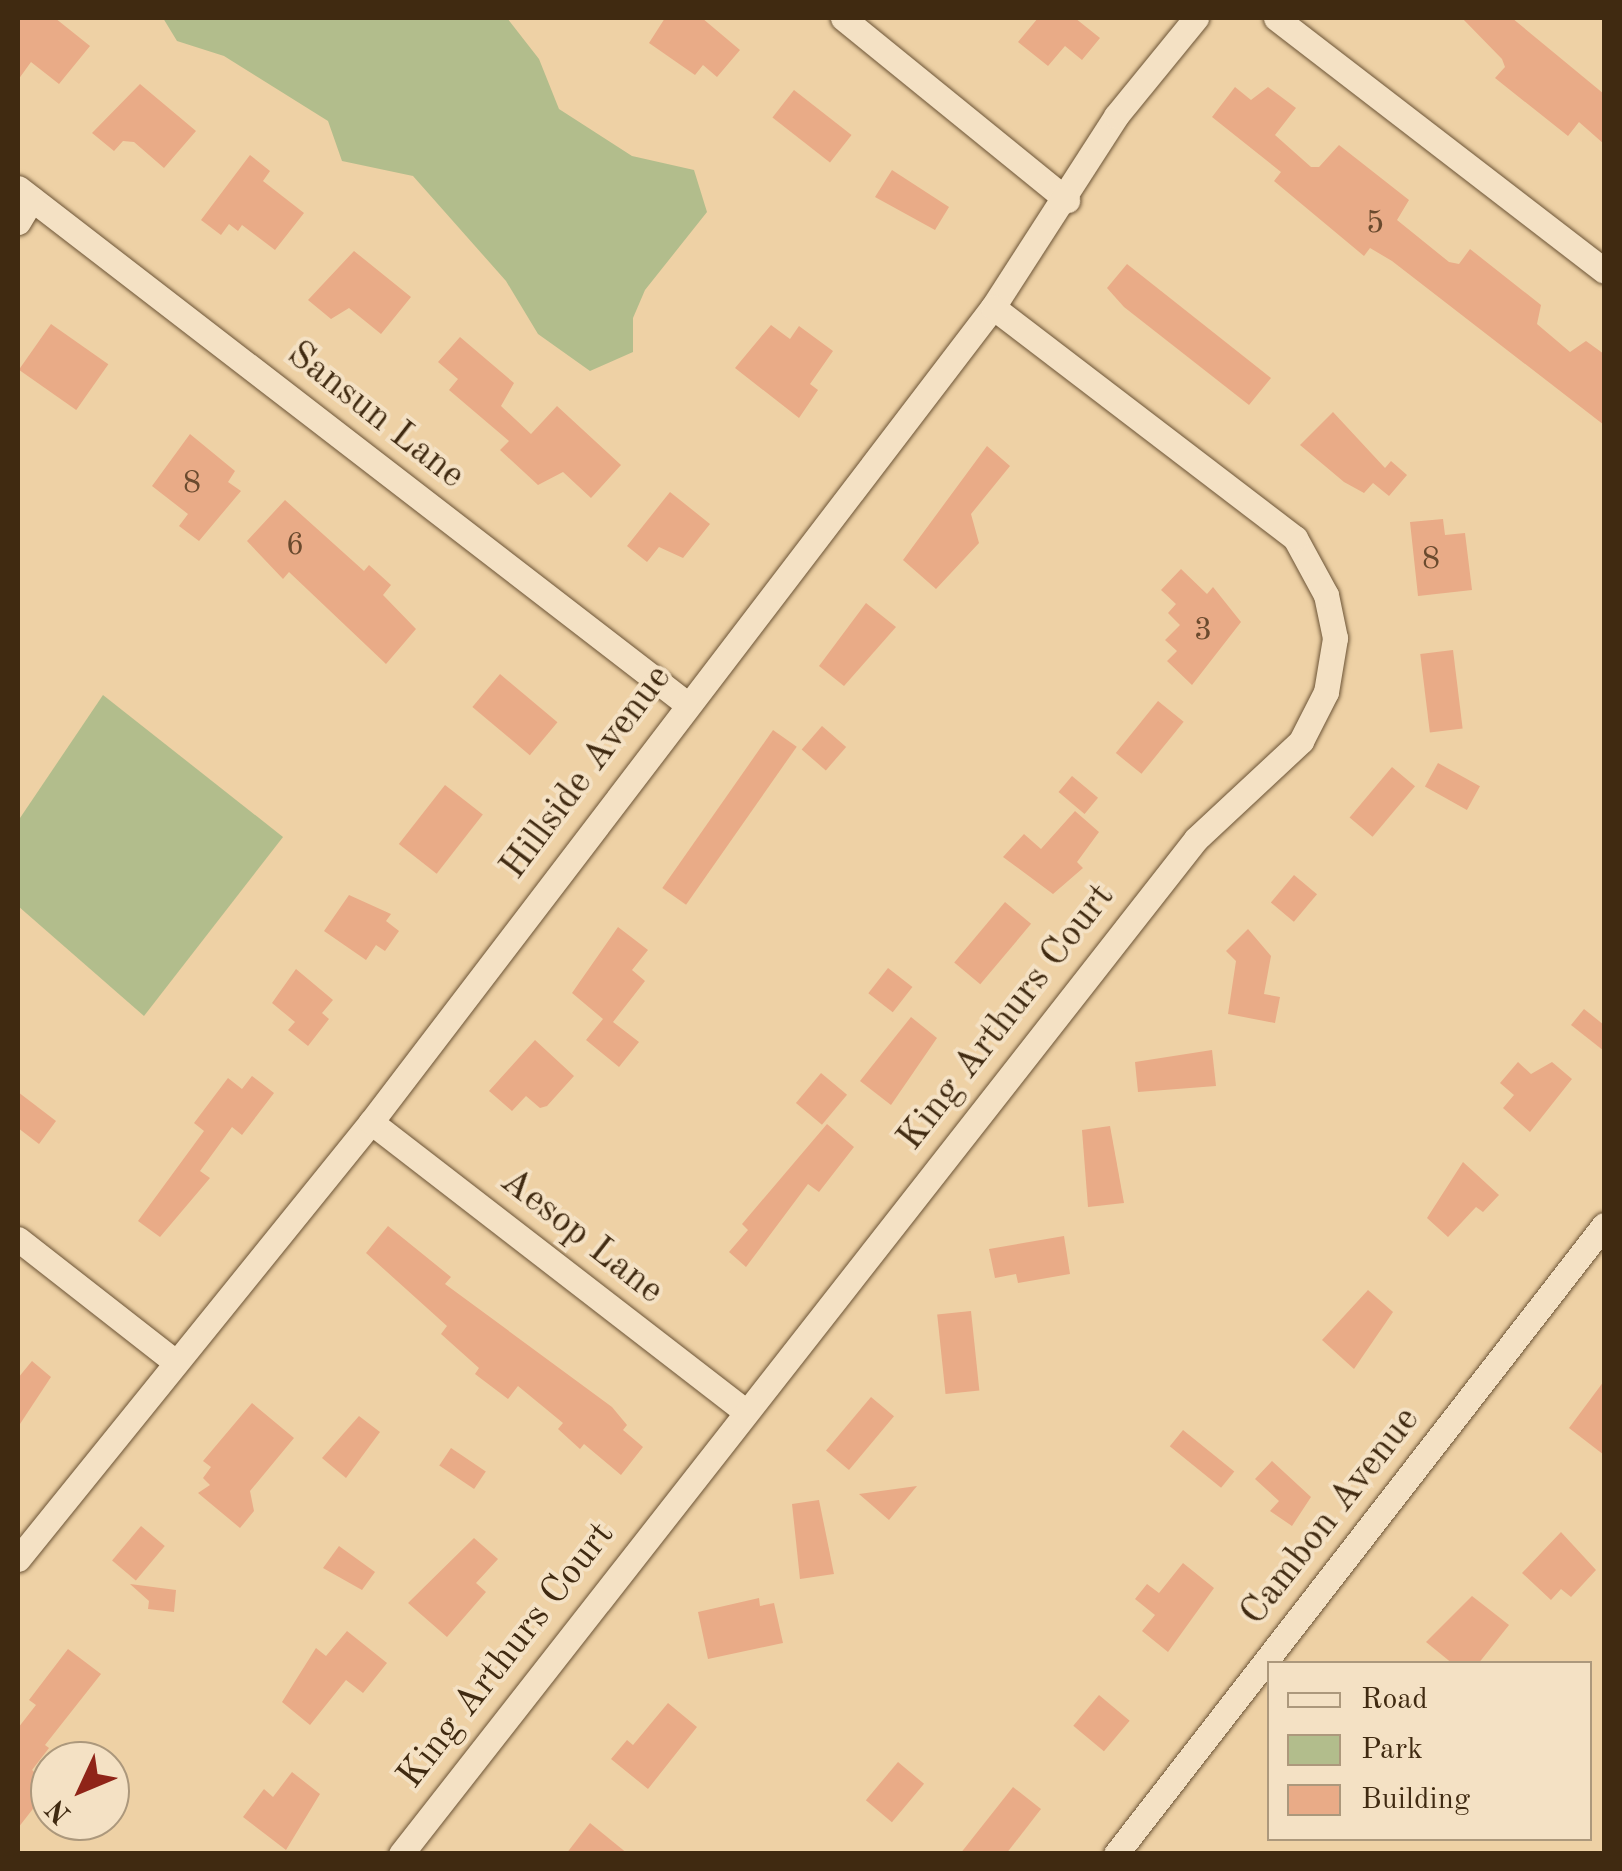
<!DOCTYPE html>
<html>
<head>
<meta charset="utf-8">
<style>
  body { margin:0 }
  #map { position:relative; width:1622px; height:1871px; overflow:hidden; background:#eed1a5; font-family:"Old Standard TT",serif }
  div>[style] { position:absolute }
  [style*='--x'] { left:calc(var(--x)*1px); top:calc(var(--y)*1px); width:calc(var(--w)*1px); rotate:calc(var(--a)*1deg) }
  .green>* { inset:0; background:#b2bd8c }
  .building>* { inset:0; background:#e9ab87; transform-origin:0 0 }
  .roads { filter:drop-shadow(0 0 2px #6c5436) drop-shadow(0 0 2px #6c5436) }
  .minor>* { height:25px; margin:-12.5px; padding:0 12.5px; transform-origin:12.5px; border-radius:12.5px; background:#f4e1c4 }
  span { translate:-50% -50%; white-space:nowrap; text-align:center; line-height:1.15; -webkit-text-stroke:8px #f4e1c4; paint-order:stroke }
  .number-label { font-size:32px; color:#6a4a2e }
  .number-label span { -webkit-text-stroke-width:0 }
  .street-label { font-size:38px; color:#402a11 }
  .frame { position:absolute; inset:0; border:20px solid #402a11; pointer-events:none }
  .legend { position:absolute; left:1267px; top:1661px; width:325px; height:180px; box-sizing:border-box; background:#f4e1c4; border:2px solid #ac987c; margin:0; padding:12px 18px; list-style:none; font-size:30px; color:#402a11 }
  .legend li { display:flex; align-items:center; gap:20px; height:50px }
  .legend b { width:50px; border:2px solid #ac987c }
  .north { position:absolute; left:30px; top:1741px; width:100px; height:100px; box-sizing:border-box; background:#f4e1c4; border:2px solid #ac987c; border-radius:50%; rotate:226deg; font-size:28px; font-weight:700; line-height:40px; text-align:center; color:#402a11 }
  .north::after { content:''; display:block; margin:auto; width:35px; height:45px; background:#8f2418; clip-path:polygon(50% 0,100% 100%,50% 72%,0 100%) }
</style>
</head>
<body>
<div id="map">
  <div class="green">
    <i style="clip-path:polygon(163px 18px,507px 18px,539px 59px,559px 109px,632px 156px,694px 170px,707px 212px,645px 290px,633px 318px,633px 352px,590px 371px,538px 334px,506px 281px,413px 176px,342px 161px,328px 121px,224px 56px,177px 41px)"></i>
    <i style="clip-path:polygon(103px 695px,283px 837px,144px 1016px,18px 906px,18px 821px)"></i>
  </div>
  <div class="building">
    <i style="clip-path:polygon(18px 18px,55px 18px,90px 46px,59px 84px,31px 62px,18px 80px)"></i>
    <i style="clip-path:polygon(665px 18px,702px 18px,740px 50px,717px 77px,703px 65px,695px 75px,649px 43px)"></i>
    <i style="clip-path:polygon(1038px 18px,1075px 18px,1100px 38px,1082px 60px,1065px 46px,1048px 66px,1018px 42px)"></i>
    <i style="clip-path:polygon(1462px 18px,1512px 18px,1604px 94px,1604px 144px,1579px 122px,1568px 136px,1495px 78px,1505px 67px,1502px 59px)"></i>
    <i style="clip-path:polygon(140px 84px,196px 131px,164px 168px,134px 142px,123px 141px,114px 151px,92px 133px)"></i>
    <i style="clip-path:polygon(1235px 87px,1251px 100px,1268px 87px,1296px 108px,1275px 135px,1311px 167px,1319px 167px,1339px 145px,1409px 200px,1397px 220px,1449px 262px,1459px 264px,1470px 249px,1541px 305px,1537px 324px,1570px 352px,1586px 341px,1604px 354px,1604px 425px,1392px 261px,1370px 248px,1364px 256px,1274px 181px,1281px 172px,1212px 117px)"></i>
    <i style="left:794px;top:90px;width:73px;height:35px;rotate:38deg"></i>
    <i style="clip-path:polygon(250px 155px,270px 171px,263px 181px,304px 213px,275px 250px,242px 225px,238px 231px,229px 224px,221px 235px,201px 220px)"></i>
    <i style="clip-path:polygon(892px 170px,949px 207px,935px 230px,875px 197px)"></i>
    <i style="clip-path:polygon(354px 251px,411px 297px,381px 334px,349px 308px,331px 319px,308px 300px)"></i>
    <i style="clip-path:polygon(1127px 264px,1271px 378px,1249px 405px,1124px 307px,1107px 288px)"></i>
    <i style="left:51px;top:324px;width:70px;height:56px;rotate:35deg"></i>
    <i style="clip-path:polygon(771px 325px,790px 339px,799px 326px,833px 351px,810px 384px,818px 390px,799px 418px,735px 368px)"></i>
    <i style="clip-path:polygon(460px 337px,514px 383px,501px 406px,531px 434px,557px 406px,621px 465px,591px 498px,563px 472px,538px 485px,500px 450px,509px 441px,449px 390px,458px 379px,438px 362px)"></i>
    <i style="clip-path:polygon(1333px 412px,1385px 468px,1391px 461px,1407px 475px,1389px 496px,1373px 483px,1364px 493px,1344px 482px,1300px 445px)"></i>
    <i style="clip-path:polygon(190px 434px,235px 471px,228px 482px,241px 491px,199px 541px,179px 526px,188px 514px,152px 486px)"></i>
    <i style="clip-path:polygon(987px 446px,1010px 466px,971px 514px,979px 543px,936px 589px,903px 560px)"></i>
    <i style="clip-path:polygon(670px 492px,710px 524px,683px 558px,659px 547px,647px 562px,627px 546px)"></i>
    <i style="clip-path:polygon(285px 500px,364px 571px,369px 565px,391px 585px,383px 595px,416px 629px,386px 664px,289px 572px,283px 579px,247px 541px)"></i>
    <i style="clip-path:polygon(1443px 519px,1445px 535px,1465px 533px,1472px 590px,1418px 596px,1410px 522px)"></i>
    <i style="clip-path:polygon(1181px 569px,1207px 594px,1213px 587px,1241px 622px,1192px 685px,1167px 661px,1177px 651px,1165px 640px,1180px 625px,1168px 613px,1176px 604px,1161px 590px)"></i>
    <i style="clip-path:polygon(866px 603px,896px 627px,844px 686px,819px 666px)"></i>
    <i style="left:1453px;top:650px;width:79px;height:33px;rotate:83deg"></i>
    <i style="left:500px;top:674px;width:75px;height:43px;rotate:40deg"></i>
    <i style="left:1158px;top:701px;width:33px;height:67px;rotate:39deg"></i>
    <i style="left:822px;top:726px;width:32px;height:31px;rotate:41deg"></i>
    <i style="left:773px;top:730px;width:29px;height:193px;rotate:35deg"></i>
    <i style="left:1438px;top:763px;width:48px;height:27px;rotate:29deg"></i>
    <i style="left:1392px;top:767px;width:30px;height:66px;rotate:40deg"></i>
    <i style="left:1072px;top:776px;width:34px;height:21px;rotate:40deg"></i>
    <i style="left:445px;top:785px;width:48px;height:75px;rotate:38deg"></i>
    <i style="clip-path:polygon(1075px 811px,1099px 832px,1077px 862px,1083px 868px,1053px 894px,1003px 857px,1024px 834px,1041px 849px)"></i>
    <i style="left:1294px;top:875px;width:30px;height:36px;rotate:40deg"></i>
    <i style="clip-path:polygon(349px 895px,391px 914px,386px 921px,399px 931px,385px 951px,376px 945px,366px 960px,324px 931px)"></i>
    <i style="left:1005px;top:902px;width:34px;height:79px;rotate:40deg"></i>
    <i style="clip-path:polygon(618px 927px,648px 950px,632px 970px,645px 981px,613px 1022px,639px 1042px,619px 1067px,586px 1040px,603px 1019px,572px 993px)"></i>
    <i style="clip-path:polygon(1248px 929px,1271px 956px,1264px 994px,1280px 997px,1275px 1023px,1228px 1014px,1236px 961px,1226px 951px)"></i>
    <i style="left:888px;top:968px;width:31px;height:32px;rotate:38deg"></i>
    <i style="clip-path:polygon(296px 969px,333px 1000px,322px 1013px,329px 1019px,308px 1046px,288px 1030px,295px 1022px,272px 1003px)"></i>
    <i style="clip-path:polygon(1584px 1009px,1604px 1025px,1604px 1051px,1571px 1025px)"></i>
    <i style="clip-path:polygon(911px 1017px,937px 1038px,891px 1105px,860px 1081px)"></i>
    <i style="clip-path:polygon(535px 1040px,574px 1076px,547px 1106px,540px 1108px,526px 1096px,512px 1111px,489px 1091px)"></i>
    <i style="clip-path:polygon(1212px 1050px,1216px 1086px,1138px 1092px,1135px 1062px)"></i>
    <i style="clip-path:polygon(1518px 1062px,1531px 1074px,1552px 1062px,1572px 1079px,1530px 1132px,1503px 1108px,1514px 1095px,1500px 1083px)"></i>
    <i style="left:821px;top:1073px;width:34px;height:39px;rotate:40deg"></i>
    <i style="clip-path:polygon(252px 1076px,274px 1093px,242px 1135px,232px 1127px,200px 1171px,210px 1178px,160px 1237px,138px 1221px,204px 1131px,194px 1123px,228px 1078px,242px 1089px)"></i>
    <i style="clip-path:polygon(18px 1092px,56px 1121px,39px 1144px,18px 1128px)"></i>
    <i style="clip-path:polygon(827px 1124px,854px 1147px,819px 1192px,808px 1184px,746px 1267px,729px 1252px,748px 1230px,742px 1224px)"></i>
    <i style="clip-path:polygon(1110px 1126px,1124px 1203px,1088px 1207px,1082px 1130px)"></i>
    <i style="clip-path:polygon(1463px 1162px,1499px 1195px,1483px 1212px,1476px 1207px,1448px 1237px,1427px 1218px)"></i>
    <i style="clip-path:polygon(388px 1226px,451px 1277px,445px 1284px,612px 1407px,627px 1425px,623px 1430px,643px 1447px,621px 1475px,584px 1444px,580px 1449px,558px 1429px,563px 1423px,518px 1386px,508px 1399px,475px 1374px,479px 1368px,441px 1334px,447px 1326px,366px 1253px)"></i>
    <i style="clip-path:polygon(1064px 1236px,1070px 1274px,1018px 1283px,1016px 1274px,995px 1278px,989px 1249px)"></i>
    <i style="clip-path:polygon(1368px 1290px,1393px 1312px,1354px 1369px,1322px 1340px)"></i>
    <i style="left:971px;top:1311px;width:80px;height:34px;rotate:84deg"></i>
    <i style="clip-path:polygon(32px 1361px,51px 1377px,18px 1427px,18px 1378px)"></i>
    <i style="clip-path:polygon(1604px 1381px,1604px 1455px,1569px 1428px)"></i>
    <i style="left:871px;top:1397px;width:30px;height:70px;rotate:40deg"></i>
    <i style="clip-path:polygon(252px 1403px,294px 1438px,250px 1491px,254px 1511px,240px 1528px,198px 1493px,210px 1485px,203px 1478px,211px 1467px,203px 1461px)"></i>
    <i style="clip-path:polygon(359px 1416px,380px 1432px,346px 1478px,322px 1458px)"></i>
    <i style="left:1183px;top:1430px;width:66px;height:21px;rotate:39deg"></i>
    <i style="left:451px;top:1448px;width:42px;height:21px;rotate:34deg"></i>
    <i style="clip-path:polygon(1272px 1461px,1311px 1497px,1292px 1526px,1270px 1511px,1279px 1501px,1255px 1479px)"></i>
    <i style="clip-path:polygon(917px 1486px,889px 1520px,859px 1494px)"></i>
    <i style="clip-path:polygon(819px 1500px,834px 1574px,800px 1579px,792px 1504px)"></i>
    <i style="left:141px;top:1526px;width:31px;height:45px;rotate:40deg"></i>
    <i style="clip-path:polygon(1561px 1532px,1596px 1570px,1571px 1597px,1561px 1589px,1551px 1600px,1522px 1573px)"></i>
    <i style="clip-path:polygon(474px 1538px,498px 1559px,476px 1583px,486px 1592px,447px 1637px,408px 1603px)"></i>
    <i style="clip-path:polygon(339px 1546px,375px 1572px,362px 1590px,323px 1568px)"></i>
    <i style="clip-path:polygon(1183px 1563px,1214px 1588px,1168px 1652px,1142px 1631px,1155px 1615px,1135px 1599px,1147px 1584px,1159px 1593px)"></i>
    <i style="clip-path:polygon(130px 1584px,176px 1590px,174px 1612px,148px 1609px,149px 1601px)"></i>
    <i style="clip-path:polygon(1472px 1596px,1509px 1625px,1478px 1664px,1453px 1664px,1426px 1642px)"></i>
    <i style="clip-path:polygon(759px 1598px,760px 1606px,774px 1603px,783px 1643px,708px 1659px,698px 1612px)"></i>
    <i style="clip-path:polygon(347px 1631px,387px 1663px,363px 1693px,346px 1680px,310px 1725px,282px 1702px,316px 1648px,326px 1656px)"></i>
    <i style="clip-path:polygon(68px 1649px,101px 1674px,45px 1745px,49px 1748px,32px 1770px,50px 1787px,18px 1828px,18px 1728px,36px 1705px,29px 1700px)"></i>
    <i style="left:1099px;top:1695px;width:40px;height:40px;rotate:40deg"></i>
    <i style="clip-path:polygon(668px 1703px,697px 1727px,648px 1789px,611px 1759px,627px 1740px,633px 1745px)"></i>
    <i style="left:898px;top:1762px;width:34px;height:50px;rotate:40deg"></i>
    <i style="clip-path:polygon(292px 1772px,320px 1794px,286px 1850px,243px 1817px,264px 1789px,273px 1797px)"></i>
    <i style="clip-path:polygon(1013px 1787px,1041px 1809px,1006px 1854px,960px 1854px)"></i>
    <i style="clip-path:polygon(590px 1823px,628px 1854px,566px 1854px)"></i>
  </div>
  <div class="roads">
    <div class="minor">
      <i style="--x:843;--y:18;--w:289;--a:39.1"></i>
      <i style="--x:1276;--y:18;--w:414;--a:37.6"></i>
      <i style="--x:18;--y:188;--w:845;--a:37.64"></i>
      <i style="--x:18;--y:222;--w:27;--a:-59"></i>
      <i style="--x:371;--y:1122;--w:474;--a:37.7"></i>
      <i style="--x:18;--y:1239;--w:197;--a:38"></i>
      <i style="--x:18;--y:1559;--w:562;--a:-51.07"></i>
      <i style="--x:371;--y:1122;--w:1025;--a:-52.65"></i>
      <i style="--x:993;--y:307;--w:227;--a:-57.2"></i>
      <i style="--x:1116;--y:116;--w:127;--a:-50.8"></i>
      <i style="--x:401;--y:1854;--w:1289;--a:-51.93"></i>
      <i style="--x:1196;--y:839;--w:144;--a:-43"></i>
      <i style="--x:1301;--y:741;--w:55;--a:-63"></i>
      <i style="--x:1326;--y:692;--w:55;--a:-80.5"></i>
      <i style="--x:1335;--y:638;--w:44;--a:-101.8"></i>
      <i style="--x:1326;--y:595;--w:65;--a:-118.5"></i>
      <i style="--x:1295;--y:538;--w:380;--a:-142.6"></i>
      <i style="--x:1116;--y:1854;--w:796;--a:-52.19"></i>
    </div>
  </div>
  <div class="number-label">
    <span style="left:1375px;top:224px">5</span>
    <span style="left:192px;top:484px">8</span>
    <span style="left:295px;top:546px">6</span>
    <span style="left:1431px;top:560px">8</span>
    <span style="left:1203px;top:631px">3</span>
  </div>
  <div class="street-label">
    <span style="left:375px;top:416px;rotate:38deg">Sansun Lane</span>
    <span style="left:587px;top:773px;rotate:-53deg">Hillside Avenue</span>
    <span style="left:1007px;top:1018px;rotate:-52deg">King Arthurs Court</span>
    <span style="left:581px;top:1237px;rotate:38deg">Aesop Lane</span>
    <span style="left:1331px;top:1517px;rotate:-52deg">Cambon Avenue</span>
    <span style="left:507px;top:1656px;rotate:-52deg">King Arthurs Court</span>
  </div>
  <div class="frame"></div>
  <ul class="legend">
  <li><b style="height:12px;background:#f4e1c4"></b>Road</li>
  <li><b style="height:28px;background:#b2bd8c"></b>Park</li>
  <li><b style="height:28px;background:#e9ab87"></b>Building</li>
  </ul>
  <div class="north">N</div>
</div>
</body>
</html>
